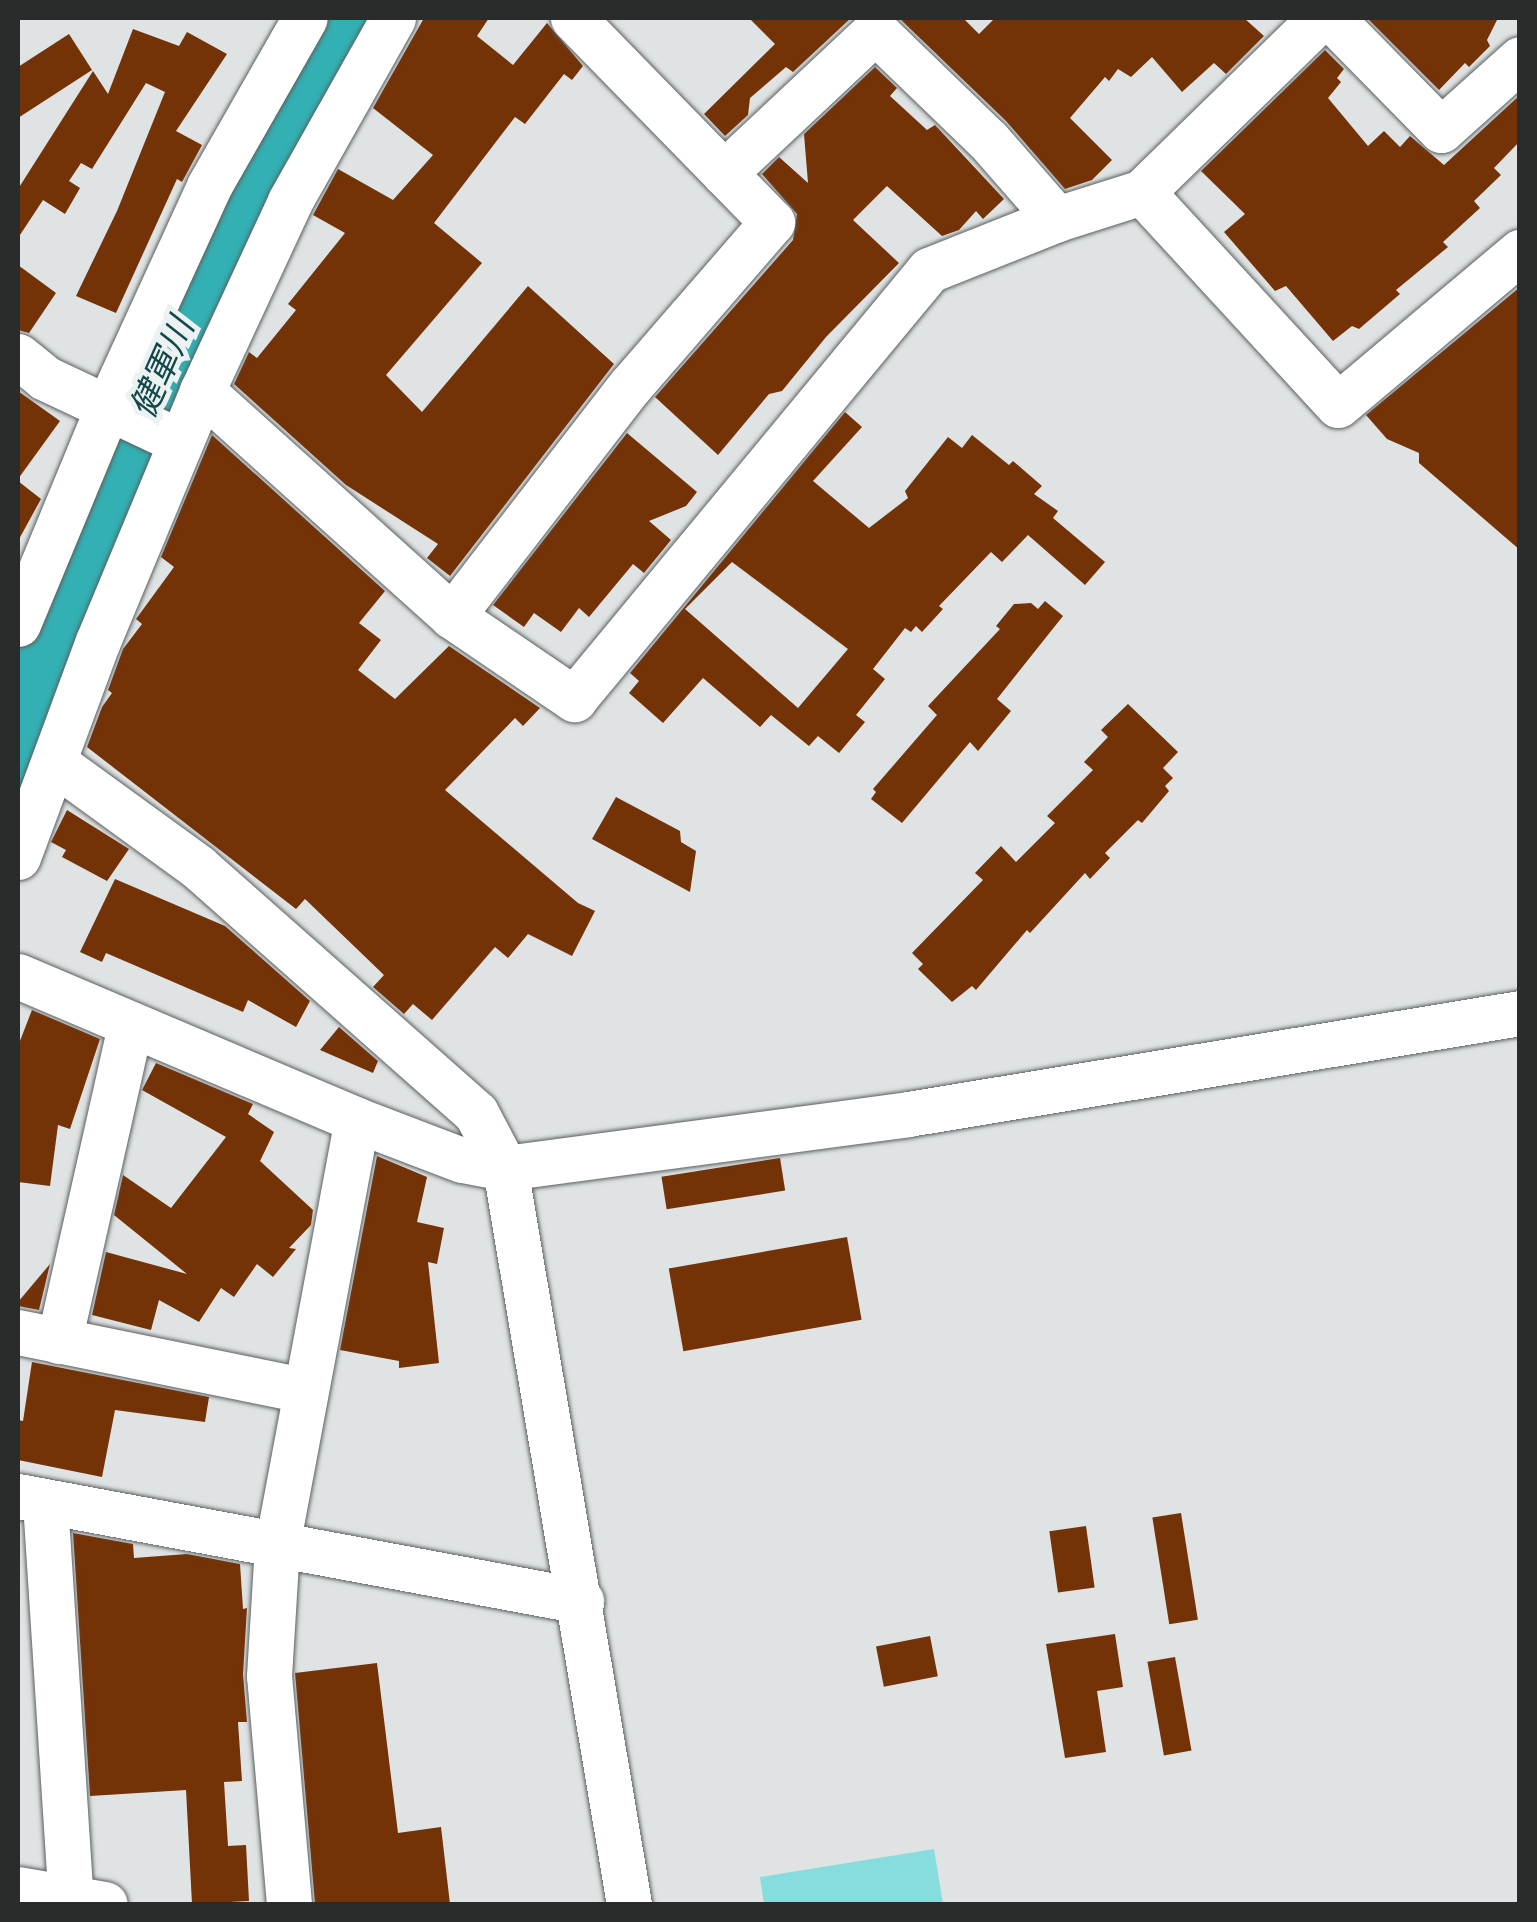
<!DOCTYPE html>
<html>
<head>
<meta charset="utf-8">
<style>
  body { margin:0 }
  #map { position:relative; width:1537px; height:1922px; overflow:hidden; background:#dfe3e3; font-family:"Archivo Narrow","Noto Sans JP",sans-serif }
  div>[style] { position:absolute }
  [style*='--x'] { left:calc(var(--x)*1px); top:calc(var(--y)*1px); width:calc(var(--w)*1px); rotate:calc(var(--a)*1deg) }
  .green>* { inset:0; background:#87ddde }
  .water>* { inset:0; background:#33b0b3 }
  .building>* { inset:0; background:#743207; transform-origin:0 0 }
  .roads { filter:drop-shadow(0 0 2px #5b5f5f) drop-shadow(0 0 2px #5b5f5f) }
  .minor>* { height:45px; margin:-22.5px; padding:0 22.5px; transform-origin:22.5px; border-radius:22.5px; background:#fff }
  span { translate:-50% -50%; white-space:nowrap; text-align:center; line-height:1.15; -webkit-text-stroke:10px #ecf1f1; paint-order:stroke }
  .water-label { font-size:35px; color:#124849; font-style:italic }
  .frame { position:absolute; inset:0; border:20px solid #2a2c2c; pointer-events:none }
</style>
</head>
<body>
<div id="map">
  <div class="green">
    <i style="clip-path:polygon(934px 1849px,943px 1904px,764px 1904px,760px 1877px)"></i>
  </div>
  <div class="water">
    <i style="clip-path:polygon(313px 18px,382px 18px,18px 818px,18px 647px,32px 606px)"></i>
  </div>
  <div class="building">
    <i style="clip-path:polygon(424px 18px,489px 18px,477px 36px,513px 65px,547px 23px,583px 66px,572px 80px,564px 74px,525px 124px,515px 117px,434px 223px,482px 263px,386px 375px,422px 412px,528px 286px,614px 364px,450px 576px,427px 558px,438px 544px,346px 485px,234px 384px,249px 352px,257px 358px,296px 310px,288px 304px,345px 233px,313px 215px,338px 169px,393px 200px,433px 155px,373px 108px)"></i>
    <i style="clip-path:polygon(749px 18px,851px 18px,793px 72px,786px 67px,750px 98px,748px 115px,725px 136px,704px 114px,775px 44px)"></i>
    <i style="clip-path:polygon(899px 18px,963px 18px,979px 34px,995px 18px,1244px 18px,1264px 36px,1226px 74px,1214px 63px,1182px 92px,1152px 57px,1131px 77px,1118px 69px,1109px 81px,1105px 77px,1070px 118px,1112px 160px,1092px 180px,1065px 189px,1006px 121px)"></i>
    <i style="clip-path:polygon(1367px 18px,1498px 18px,1487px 40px,1490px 46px,1469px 67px,1465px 63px,1439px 90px)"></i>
    <i style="clip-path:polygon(133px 29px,179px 46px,187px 32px,227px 54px,176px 131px,202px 145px,182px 182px,177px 179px,116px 313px,76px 296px,117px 211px,165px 92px,146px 83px,92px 169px,81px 163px,69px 181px,80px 188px,65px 214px,43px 200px,18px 238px,18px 189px,93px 71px,108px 94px)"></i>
    <i style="clip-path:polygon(69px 34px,92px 70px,18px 118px,18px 67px)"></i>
    <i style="clip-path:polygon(1325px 50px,1344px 69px,1337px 78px,1341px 82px,1328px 98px,1368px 146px,1384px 131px,1400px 147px,1410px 136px,1444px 165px,1520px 95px,1520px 141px,1494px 168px,1501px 175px,1474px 201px,1480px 208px,1443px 242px,1448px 247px,1396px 290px,1400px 294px,1359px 329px,1352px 326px,1333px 341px,1286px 286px,1275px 291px,1224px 232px,1245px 214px,1201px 171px)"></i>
    <i style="clip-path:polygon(875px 67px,897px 88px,890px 96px,927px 130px,935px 125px,1004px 199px,983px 219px,976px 211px,959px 230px,942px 236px,887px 186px,853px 220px,899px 263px,826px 337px,782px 391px,769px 394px,718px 455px,655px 397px,793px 240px,797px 214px,762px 174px,779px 157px,808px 183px,804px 134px)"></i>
    <i style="clip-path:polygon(18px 265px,56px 293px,29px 333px,18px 330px)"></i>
    <i style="clip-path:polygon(1520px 287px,1520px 550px,1419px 463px,1419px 453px,1387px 439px,1366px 415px)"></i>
    <i style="clip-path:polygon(18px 391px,60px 421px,18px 479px)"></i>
    <i style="clip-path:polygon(evenodd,845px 412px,862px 427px,813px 481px,869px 528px,908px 498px,905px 491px,948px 437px,962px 448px,972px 435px,1009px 465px,1013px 461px,1042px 486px,1034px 494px,1058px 511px,1053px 518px,1105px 562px,1085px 585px,1028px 535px,1002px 562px,991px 552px,939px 606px,943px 609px,922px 632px,916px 626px,911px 632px,905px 628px,873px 669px,885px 679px,856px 715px,865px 722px,839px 753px,818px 736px,809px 746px,771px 715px,760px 727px,703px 678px,663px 723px,629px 693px,639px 681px,630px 673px,845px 412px,732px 562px,848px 649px,798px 708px,685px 609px,732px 562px)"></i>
    <i style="clip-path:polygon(627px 433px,697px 492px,686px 506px,649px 521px,671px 540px,644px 573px,633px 564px,589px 617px,579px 608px,561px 632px,534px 613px,524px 627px,493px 605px)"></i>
    <i style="clip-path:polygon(212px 435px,385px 591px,359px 623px,381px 640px,358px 670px,395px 699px,449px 646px,540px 708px,523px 726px,515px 718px,445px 790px,578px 903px,595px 911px,572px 956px,528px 934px,508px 958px,495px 947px,432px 1020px,413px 1004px,404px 1014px,373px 987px,384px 975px,305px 899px,296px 909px,87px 747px,102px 707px,112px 693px,108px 690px,123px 649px,142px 624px,136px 619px,174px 567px,161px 557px)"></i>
    <i style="clip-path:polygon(18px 481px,41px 499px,18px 541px)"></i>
    <i style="clip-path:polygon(1045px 601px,1063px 616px,997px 699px,1011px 711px,978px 751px,970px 742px,902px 823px,871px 799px,876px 792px,873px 789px,937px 715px,928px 706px,1000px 629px,996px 626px,1014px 604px,1031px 603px,1038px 609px)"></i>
    <i style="clip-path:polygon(1128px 704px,1178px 752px,1163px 768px,1173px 778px,1165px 786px,1169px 791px,1142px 823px,1138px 820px,1105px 853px,1110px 858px,1090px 879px,1085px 873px,1030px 933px,1027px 930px,976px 990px,972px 986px,952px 1002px,918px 969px,923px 964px,912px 953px,983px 880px,975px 873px,1001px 846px,1016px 862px,1055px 823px,1047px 816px,1093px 770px,1084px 762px,1108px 737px,1101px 730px)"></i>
    <i style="clip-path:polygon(616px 797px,680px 831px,681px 842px,696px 851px,690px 892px,592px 839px)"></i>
    <i style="clip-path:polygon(67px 810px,129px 849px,107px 881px,62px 857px,66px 850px,51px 842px)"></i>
    <i style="clip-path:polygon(115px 879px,225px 926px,310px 1001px,296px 1027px,248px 1000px,243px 1012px,106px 953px,102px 962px,80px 952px)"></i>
    <i style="clip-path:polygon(32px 1010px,100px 1039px,70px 1129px,58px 1125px,50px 1186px,18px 1182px,18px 1046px)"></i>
    <i style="clip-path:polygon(339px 1027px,378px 1061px,373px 1073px,320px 1050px)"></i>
    <i style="clip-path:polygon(156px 1063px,253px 1104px,248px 1114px,274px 1132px,260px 1161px,313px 1210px,311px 1225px,289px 1248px,296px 1249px,273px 1277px,257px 1264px,234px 1297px,221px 1288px,199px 1322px,159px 1300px,151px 1330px,92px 1315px,106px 1252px,187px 1274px,114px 1215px,123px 1175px,171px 1208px,226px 1137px,142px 1090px)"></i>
    <i style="clip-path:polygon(377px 1156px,427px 1177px,417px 1222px,444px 1228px,437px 1264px,428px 1262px,439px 1363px,399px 1368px,399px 1361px,340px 1350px)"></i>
    <i style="left:780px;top:1158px;width:33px;height:120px;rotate:81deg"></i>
    <i style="left:847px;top:1237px;width:84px;height:181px;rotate:80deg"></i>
    <i style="clip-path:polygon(50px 1264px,39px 1310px,18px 1306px,18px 1302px)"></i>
    <i style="clip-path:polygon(32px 1362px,209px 1397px,205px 1422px,115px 1410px,102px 1477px,18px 1460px,18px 1420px,23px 1421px)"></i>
    <i style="left:1181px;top:1513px;width:108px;height:29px;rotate:81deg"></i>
    <i style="left:1086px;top:1526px;width:62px;height:37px;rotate:82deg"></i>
    <i style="clip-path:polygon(73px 1533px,133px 1544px,134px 1558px,187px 1554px,240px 1564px,243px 1609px,247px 1608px,243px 1674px,247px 1722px,238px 1722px,242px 1781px,224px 1782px,228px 1846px,246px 1845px,249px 1901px,192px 1904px,186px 1790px,90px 1796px)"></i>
    <i style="clip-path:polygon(1115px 1634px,1123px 1687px,1097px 1691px,1106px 1752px,1065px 1758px,1046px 1644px)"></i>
    <i style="left:930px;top:1636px;width:41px;height:55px;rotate:79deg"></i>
    <i style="left:1175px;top:1657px;width:95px;height:28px;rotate:80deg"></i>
    <i style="clip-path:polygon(377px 1663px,398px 1833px,441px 1827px,450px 1904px,315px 1904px,295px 1673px)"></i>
  </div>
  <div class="roads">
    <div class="minor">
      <i style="--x:1331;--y:18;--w:157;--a:45.5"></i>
      <i style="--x:1441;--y:130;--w:106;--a:-41.9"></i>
      <i style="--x:724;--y:173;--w:207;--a:-43.2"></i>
      <i style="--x:875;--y:31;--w:157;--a:44"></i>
      <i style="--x:988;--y:140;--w:105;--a:48.9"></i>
      <i style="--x:1142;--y:192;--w:289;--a:47.4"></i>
      <i style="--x:1338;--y:405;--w:238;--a:-40.1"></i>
      <i style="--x:18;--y:356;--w:35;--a:39"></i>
      <i style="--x:45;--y:378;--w:148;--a:25.2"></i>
      <i style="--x:202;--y:391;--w:336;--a:42"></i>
      <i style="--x:452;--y:616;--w:148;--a:34.2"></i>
      <i style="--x:574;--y:699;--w:557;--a:-50.39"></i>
      <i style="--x:929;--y:270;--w:138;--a:-21.7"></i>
      <i style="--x:1057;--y:219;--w:89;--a:-17.6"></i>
      <i style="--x:1142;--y:192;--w:249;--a:-44.3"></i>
      <i style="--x:452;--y:616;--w:291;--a:-52.3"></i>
      <i style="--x:630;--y:386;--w:217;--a:-49.1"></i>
      <i style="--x:772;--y:222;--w:285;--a:-134.3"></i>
      <i style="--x:18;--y:624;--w:235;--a:-67.5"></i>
      <i style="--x:108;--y:407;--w:243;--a:-65.4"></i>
      <i style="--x:209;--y:186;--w:193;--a:-60.3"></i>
      <i style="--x:55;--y:763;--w:177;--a:36"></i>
      <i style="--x:198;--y:867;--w:371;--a:41.5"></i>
      <i style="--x:476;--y:1113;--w:62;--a:62.2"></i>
      <i style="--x:505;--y:1168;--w:746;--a:80.44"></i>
      <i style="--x:18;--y:857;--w:230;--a:-69.7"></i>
      <i style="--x:98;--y:641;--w:271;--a:-67.4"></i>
      <i style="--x:202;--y:391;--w:209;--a:-65.1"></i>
      <i style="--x:290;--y:201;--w:210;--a:-60.6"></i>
      <i style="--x:18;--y:976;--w:368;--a:23"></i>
      <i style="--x:357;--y:1120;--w:112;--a:20.9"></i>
      <i style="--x:462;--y:1160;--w:44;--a:10.5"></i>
      <i style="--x:505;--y:1168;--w:407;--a:-7.6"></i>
      <i style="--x:908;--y:1114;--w:620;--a:-9.37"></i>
      <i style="--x:18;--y:1332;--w:292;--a:11.5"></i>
      <i style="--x:59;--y:1341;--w:324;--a:-77.3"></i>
      <i style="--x:18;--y:1496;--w:573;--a:10.56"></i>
      <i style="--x:45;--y:1502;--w:403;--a:86.3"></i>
      <i style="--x:18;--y:1889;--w:88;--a:9.8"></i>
      <i style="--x:289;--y:1904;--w:229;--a:-95"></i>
      <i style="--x:269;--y:1676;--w:130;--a:-86.5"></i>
      <i style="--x:277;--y:1546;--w:433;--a:-79.4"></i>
    </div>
  </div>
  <div class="water-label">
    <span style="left:162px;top:368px;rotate:-66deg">健軍川</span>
  </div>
  <div class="frame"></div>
</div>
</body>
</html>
